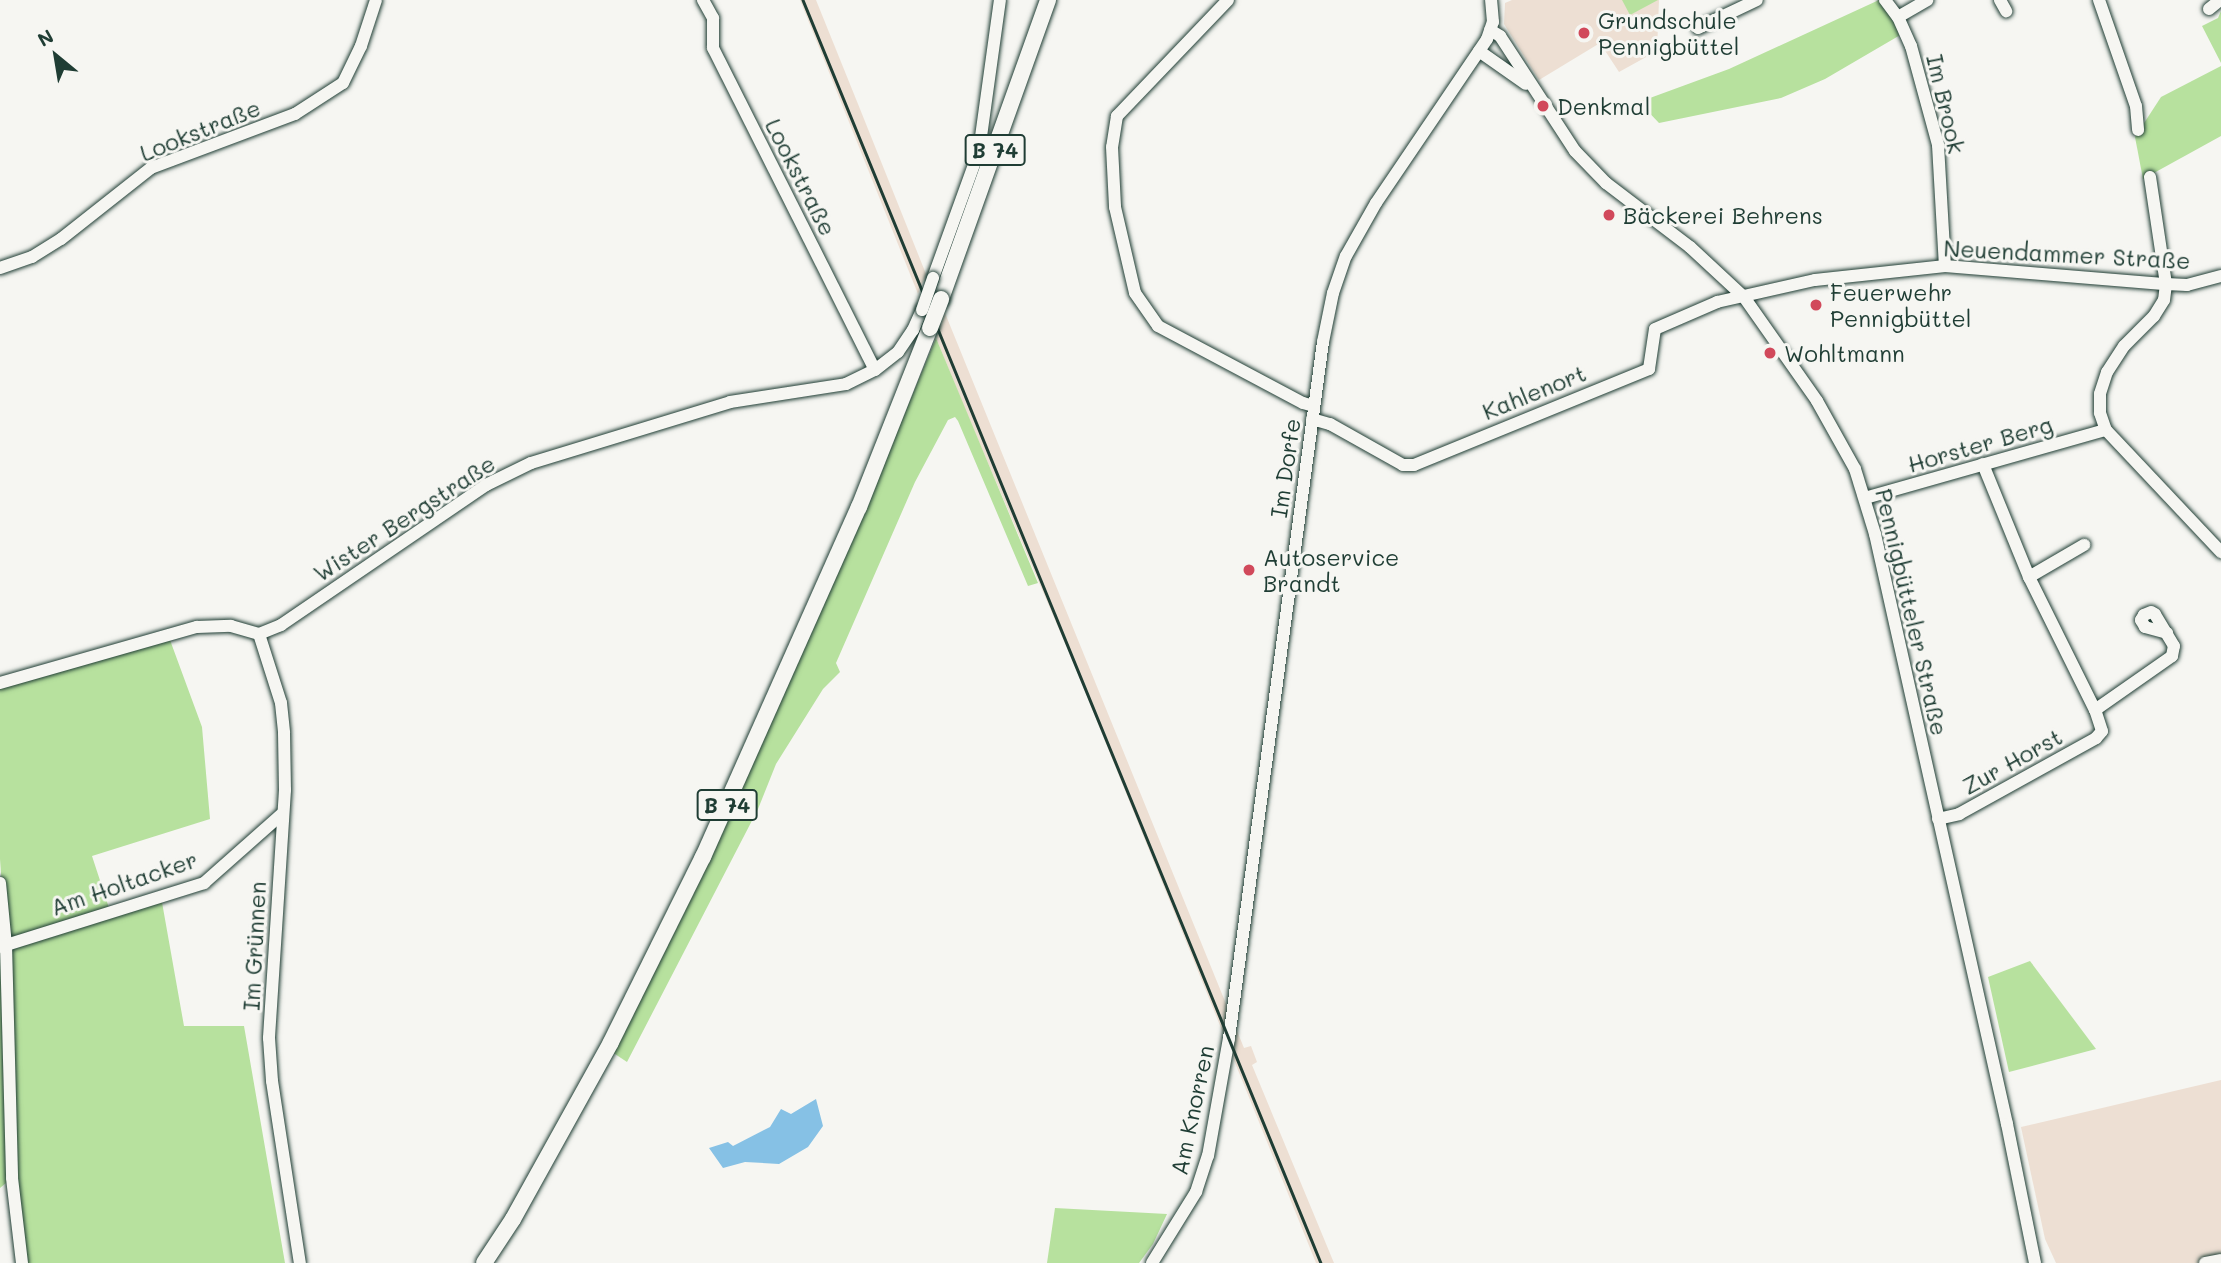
<!DOCTYPE html>
<html>
<head>
<meta charset="utf-8">
<style>
  body { margin:0 }
  #map { position:relative; width:2221px; height:1263px; overflow:hidden; background:#f6f6f2; font-family:Mali,sans-serif }
  div>[style] { position:absolute }
  [style*='--x'] { left:calc(var(--x)*1px); top:calc(var(--y)*1px); width:calc(var(--w)*1px); rotate:calc(var(--a)*1deg) }
  .built>* { inset:0; background:#eddfd3 }
  .green>* { inset:0; background:#b7e19e }
  .water>* { inset:0; background:#86c1e5 }
  .roads { filter:drop-shadow(0 0 2px #1f3d34) drop-shadow(0 0 2px #1f3d34) }
  .minor>* { height:12px; margin:-6px; padding:0 6px; transform-origin:6px; border-radius:6px; background:#f6f6f2 }
  .major>* { height:16px; margin:-8px; padding:0 8px; transform-origin:8px; border-radius:8px; background:#f6f6f2 }
  .rail>* { height:2.5px; margin:-1.25px; padding:0 1.25px; transform-origin:1.25px; border-radius:1.25px; background:#1f3d34 }
  .bridges { filter:drop-shadow(0 0 2px #1f3d34) drop-shadow(0 0 2px #1f3d34) }
  .minor-bridge>* { height:12px; margin:-6px; padding:0 6px; transform-origin:6px; border-radius:6px; background:#f6f6f2 }
  .major-bridge>* { height:16px; margin:-8px; padding:0 8px; transform-origin:8px; border-radius:8px; background:#f6f6f2 }
  .dots>* { width:19px; height:19px; translate:-50% -50%; box-sizing:border-box; border:4px solid #f6f6f2; border-radius:50% }
  span { translate:-50% -50%; white-space:nowrap; text-align:center; line-height:1.15; -webkit-text-stroke:6px #f6f6f2; paint-order:stroke }
  .shield-label span { padding:2px 5px; background:#f6f6f2; border:2px solid; border-radius:5px; -webkit-text-stroke-width:0 }
  .shield-label { font-size:21px; color:#1f3d34; font-weight:700 }
  .poi-label { font-size:23px; color:#1f3d34 }
  .left { translate:0 -50%; text-align:left }
  .street-label { font-size:23px; color:#1f3d34 }
  .north { position:absolute; left:21px; top:21px; width:70px; height:70px; -webkit-text-stroke:5px #f6f6f2; paint-order:stroke; rotate:330deg; font-size:19px; font-weight:700; line-height:28px; text-align:center; color:#1f3d34 }
  .north::after { content:''; display:block; margin:auto; width:24px; height:32px; background:#1f3d34; clip-path:polygon(50% 0,100% 100%,50% 72%,0 100%) }
</style>
</head>
<body>
<div id="map">
  <div class="built">
    <i style="clip-path:polygon(800px 0,816px 0,860px 109px,926px 274px,918px 294px)"></i>
    <i style="clip-path:polygon(1512px 0,1659px 0,1657px 51px,1619px 72px,1600px 43px,1539px 80px,1504px 24px,1505px 3px)"></i>
    <i style="clip-path:polygon(945px 313px,1244px 1048px,1251px 1046px,1257px 1062px,1252px 1065px,1334px 1263px,1316px 1263px,1073px 662px,967px 414px,936px 338px)"></i>
    <i style="clip-path:polygon(2221px 1080px,2221px 1263px,2056px 1263px,2045px 1239px,2021px 1127px)"></i>
  </div>
  <div class="green">
    <i style="clip-path:polygon(1622px 0,1658px 0,1630px 15px)"></i>
    <i style="clip-path:polygon(1879px 0,1902px 34px,1825px 79px,1781px 98px,1659px 123px,1639px 102px,1729px 69px)"></i>
    <i style="clip-path:polygon(2221px 11px,2221px 63px,2202px 26px,2218px 18px)"></i>
    <i style="clip-path:polygon(2221px 66px,2221px 136px,2143px 179px,2135px 137px,2161px 97px)"></i>
    <i style="clip-path:polygon(936px 338px,1038px 583px,1028px 586px,958px 421px,955px 417px,948px 420px,915px 482px,836px 663px,840px 672px,823px 689px,776px 764px,758px 809px,627px 1062px,612px 1052px,747px 775px,860px 521px)"></i>
    <i style="clip-path:polygon(170px 640px,202px 727px,210px 819px,92px 856px,109px 908px,160px 891px,184px 1026px,244px 1026px,285px 1263px,27px 1263px,12px 1178px,0 1188px,0 947px,6px 945px,0 859px,0 687px)"></i>
    <i style="clip-path:polygon(2030px 961px,2096px 1049px,2009px 1072px,1988px 977px)"></i>
    <i style="clip-path:polygon(1055px 1208px,1167px 1214px,1153px 1244px,1139px 1263px,1047px 1263px)"></i>
  </div>
  <div class="water">
    <i style="clip-path:polygon(816px 1099px,823px 1126px,808px 1147px,779px 1164px,745px 1162px,723px 1168px,709px 1148px,728px 1142px,733px 1146px,770px 1127px,781px 1109px,791px 1114px)"></i>
  </div>
  <div class="roads">
    <div class="minor">
      <i style="--x:703;--y:0;--w:21;--a:61"></i>
      <i style="--x:713;--y:18;--w:30;--a:90"></i>
      <i style="--x:713;--y:48;--w:360;--a:63.3"></i>
      <i style="--x:1228;--y:0;--w:161;--a:133.7"></i>
      <i style="--x:1117;--y:116;--w:31;--a:99"></i>
      <i style="--x:1112;--y:147;--w:60;--a:87.1"></i>
      <i style="--x:1115;--y:207;--w:88;--a:76.9"></i>
      <i style="--x:1135;--y:293;--w:40;--a:55.1"></i>
      <i style="--x:1158;--y:326;--w:164;--a:28"></i>
      <i style="--x:1303;--y:403;--w:11;--a:15"></i>
      <i style="--x:1885;--y:0;--w:21;--a:53"></i>
      <i style="--x:1898;--y:17;--w:32;--a:66"></i>
      <i style="--x:1911;--y:46;--w:103;--a:74.7"></i>
      <i style="--x:1938;--y:145;--w:121;--a:86.7"></i>
      <i style="--x:2000;--y:0;--w:13;--a:61"></i>
      <i style="--x:2099;--y:0;--w:112;--a:70.8"></i>
      <i style="--x:2136;--y:106;--w:24;--a:85"></i>
      <i style="--x:2209;--y:9;--w:14;--a:-39"></i>
      <i style="--x:1898;--y:17;--w:34;--a:-30"></i>
      <i style="--x:1698;--y:28;--w:65;--a:-25.4"></i>
      <i style="--x:1490;--y:30;--w:12;--a:31"></i>
      <i style="--x:1500;--y:36;--w:137;--a:56.9"></i>
      <i style="--x:1575;--y:151;--w:45;--a:45.9"></i>
      <i style="--x:1606;--y:183;--w:106;--a:37.3"></i>
      <i style="--x:1690;--y:247;--w:74;--a:42.8"></i>
      <i style="--x:1744;--y:297;--w:127;--a:54.9"></i>
      <i style="--x:1817;--y:401;--w:78;--a:60.8"></i>
      <i style="--x:1855;--y:469;--w:68;--a:72.9"></i>
      <i style="--x:1875;--y:534;--w:605;--a:77.39"></i>
      <i style="--x:2007;--y:1124;--w:142;--a:78.6"></i>
      <i style="--x:1479;--y:51;--w:57;--a:35.1"></i>
      <i style="--x:2150;--y:177;--w:108;--a:81.5"></i>
      <i style="--x:2166;--y:284;--w:16;--a:97"></i>
      <i style="--x:2164;--y:300;--w:19;--a:122"></i>
      <i style="--x:2154;--y:316;--w:42;--a:135"></i>
      <i style="--x:2124;--y:346;--w:31;--a:123"></i>
      <i style="--x:2107;--y:372;--w:23;--a:108"></i>
      <i style="--x:2100;--y:394;--w:19;--a:90"></i>
      <i style="--x:2100;--y:413;--w:18;--a:71"></i>
      <i style="--x:2106;--y:430;--w:168;--a:46.7"></i>
      <i style="--x:0;--y:268;--w:34;--a:-19"></i>
      <i style="--x:32;--y:257;--w:34;--a:-32"></i>
      <i style="--x:61;--y:239;--w:115;--a:-38.3"></i>
      <i style="--x:151;--y:168;--w:154;--a:-20.6"></i>
      <i style="--x:295;--y:114;--w:57;--a:-32.9"></i>
      <i style="--x:343;--y:83;--w:41;--a:-64.1"></i>
      <i style="--x:361;--y:46;--w:48;--a:-71.9"></i>
      <i style="--x:933;--y:278;--w:135;--a:-70.1"></i>
      <i style="--x:979;--y:151;--w:152;--a:-82.1"></i>
      <i style="--x:1312;--y:419;--w:19;--a:16"></i>
      <i style="--x:1330;--y:424;--w:84;--a:29.3"></i>
      <i style="--x:1403;--y:465;--w:11;--a:0"></i>
      <i style="--x:1414;--y:465;--w:254;--a:-22.2"></i>
      <i style="--x:1649;--y:369;--w:40;--a:-81.5"></i>
      <i style="--x:1655;--y:329;--w:68;--a:-23.5"></i>
      <i style="--x:1717;--y:302;--w:100;--a:-12.7"></i>
      <i style="--x:1815;--y:280;--w:131;--a:-6.1"></i>
      <i style="--x:1945;--y:266;--w:222;--a:4.7"></i>
      <i style="--x:2166;--y:284;--w:21;--a:3"></i>
      <i style="--x:2187;--y:285;--w:35;--a:-15"></i>
      <i style="--x:1865;--y:498;--w:250;--a:-15.8"></i>
      <i style="--x:2029;--y:577;--w:64;--a:-30.2"></i>
      <i style="--x:259;--y:634;--w:72;--a:72.3"></i>
      <i style="--x:281;--y:703;--w:30;--a:84"></i>
      <i style="--x:284;--y:733;--w:57;--a:89"></i>
      <i style="--x:285;--y:790;--w:249;--a:93.7"></i>
      <i style="--x:269;--y:1038;--w:43;--a:86"></i>
      <i style="--x:272;--y:1081;--w:184;--a:81.3"></i>
      <i style="--x:0;--y:683;--w:205;--a:-15.9"></i>
      <i style="--x:197;--y:627;--w:34;--a:-2"></i>
      <i style="--x:231;--y:626;--w:29;--a:16"></i>
      <i style="--x:259;--y:634;--w:24;--a:-22"></i>
      <i style="--x:281;--y:625;--w:248;--a:-34.3"></i>
      <i style="--x:486;--y:485;--w:50;--a:-26.1"></i>
      <i style="--x:531;--y:463;--w:208;--a:-17"></i>
      <i style="--x:730;--y:402;--w:117;--a:-8.8"></i>
      <i style="--x:846;--y:384;--w:32;--a:-26"></i>
      <i style="--x:875;--y:370;--w:29;--a:-38"></i>
      <i style="--x:898;--y:352;--w:27;--a:-56"></i>
      <i style="--x:913;--y:330;--w:22;--a:-66"></i>
      <i style="--x:2095;--y:710;--w:94;--a:-35"></i>
      <i style="--x:2172;--y:656;--w:10;--a:-79"></i>
      <i style="--x:2174;--y:646;--w:37;--a:-121"></i>
      <i style="--x:2155;--y:614;--w:4;--a:-153"></i>
      <i style="--x:2151;--y:612;--w:8;--a:157"></i>
      <i style="--x:2144;--y:615;--w:6;--a:121"></i>
      <i style="--x:2141;--y:620;--w:8;--a:60"></i>
      <i style="--x:2145;--y:627;--w:23;--a:15"></i>
      <i style="--x:1938;--y:819;--w:22;--a:-13"></i>
      <i style="--x:1959;--y:814;--w:157;--a:-29"></i>
      <i style="--x:2096;--y:738;--w:9;--a:-49"></i>
      <i style="--x:2102;--y:731;--w:22;--a:-108"></i>
      <i style="--x:2095;--y:710;--w:148;--a:-116.4"></i>
      <i style="--x:2029;--y:577;--w:122;--a:-112.2"></i>
      <i style="--x:0;--y:883;--w:62;--a:84.5"></i>
      <i style="--x:6;--y:945;--w:233;--a:88.5"></i>
      <i style="--x:12;--y:1178;--w:86;--a:83.3"></i>
      <i style="--x:0;--y:947;--w:214;--a:-17.4"></i>
      <i style="--x:204;--y:883;--w:104;--a:-41.5"></i>
      <i style="--x:1152;--y:1263;--w:84;--a:-58.2"></i>
      <i style="--x:1196;--y:1192;--w:38;--a:-72"></i>
      <i style="--x:1208;--y:1156;--w:120;--a:-79.9"></i>
      <i style="--x:1229;--y:1038;--w:702;--a:-82.31"></i>
      <i style="--x:1323;--y:342;--w:50;--a:-78.5"></i>
      <i style="--x:1333;--y:293;--w:39;--a:-71"></i>
      <i style="--x:1346;--y:256;--w:61;--a:-60.5"></i>
      <i style="--x:1376;--y:203;--w:198;--a:-55.9"></i>
      <i style="--x:1487;--y:39;--w:18;--a:-71"></i>
      <i style="--x:1493;--y:22;--w:22;--a:-95"></i>
      <i style="--x:2205;--y:1263;--w:16;--a:-11"></i>
    </div>
    <div class="major">
      <i style="--x:941;--y:299;--w:318;--a:-70.3"></i>
      <i style="--x:484;--y:1263;--w:53;--a:-56.6"></i>
      <i style="--x:513;--y:1219;--w:202;--a:-61"></i>
      <i style="--x:611;--y:1042;--w:207;--a:-63.6"></i>
      <i style="--x:703;--y:857;--w:383;--a:-66"></i>
      <i style="--x:859;--y:507;--w:193;--a:-68.4"></i>
    </div>
  </div>
  <div class="rail">
    <i style="--x:803;--y:0;--w:1365;--a:67.7"></i>
  </div>
  <div class="bridges">
    <div class="minor-bridge">
      <i style="--x:922;--y:310;--w:34;--a:-71"></i>
    </div>
    <div class="major-bridge">
      <i style="--x:930;--y:328;--w:31;--a:-69"></i>
    </div>
  </div>
  <div class="dots">
    <i style="left:1584px;top:33px;background:#d1495b"></i>
    <i style="left:1543px;top:106px;background:#d1495b"></i>
    <i style="left:1609px;top:215px;background:#d1495b"></i>
    <i style="left:1816px;top:305px;background:#d1495b"></i>
    <i style="left:1770px;top:353px;background:#d1495b"></i>
    <i style="left:1249px;top:570px;background:#d1495b"></i>
  </div>
  <div class="shield-label">
    <span style="left:995px;top:150px">B 74</span>
    <span style="left:727px;top:805px">B 74</span>
  </div>
  <div class="poi-label">
    <span class="left" style="left:1598px;top:33px">Grundschule<br>Pennigbüttel</span>
    <span class="left" style="left:1557px;top:106px">Denkmal</span>
    <span class="left" style="left:1623px;top:215px">Bäckerei Behrens</span>
    <span class="left" style="left:1830px;top:305px">Feuerwehr<br>Pennigbüttel</span>
    <span class="left" style="left:1784px;top:353px">Wohltmann</span>
    <span class="left" style="left:1263px;top:570px">Autoservice<br>Brandt</span>
  </div>
  <div class="street-label">
    <span style="left:1946px;top:104px;rotate:77deg">Im Brook</span>
    <span style="left:200px;top:130px;rotate:-22deg">Lookstraße</span>
    <span style="left:801px;top:177px;rotate:63deg">Lookstraße</span>
    <span style="left:2067px;top:254px;rotate:3deg">Neuendammer Straße</span>
    <span style="left:1534px;top:392px;rotate:-22deg">Kahlenort</span>
    <span style="left:1980px;top:444px;rotate:-16deg">Horster Berg</span>
    <span style="left:1285px;top:468px;rotate:-82deg">Im Dorfe</span>
    <span style="left:404px;top:518px;rotate:-33deg">Wister Bergstraße</span>
    <span style="left:1912px;top:612px;rotate:77deg">Pennigbütteler Straße</span>
    <span style="left:2012px;top:761px;rotate:-29deg">Zur Horst</span>
    <span style="left:124px;top:883px;rotate:-19deg">Am Holtacker</span>
    <span style="left:254px;top:946px;rotate:-87deg">Im Grünnen</span>
    <span style="left:1192px;top:1110px;rotate:-78deg">Am Knorren</span>
  </div>
  <div class="north">N</div>
</div>
</body>
</html>
